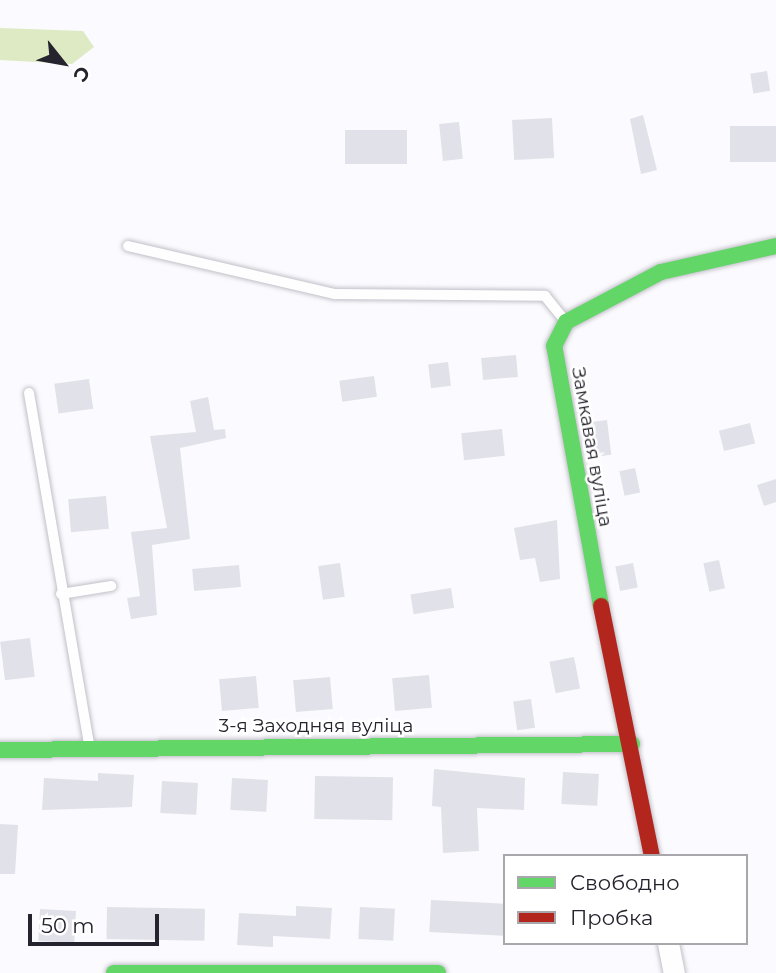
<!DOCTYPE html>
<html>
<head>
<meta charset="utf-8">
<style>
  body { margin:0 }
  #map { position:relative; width:776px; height:973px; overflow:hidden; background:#fbfafe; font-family:Montserrat,sans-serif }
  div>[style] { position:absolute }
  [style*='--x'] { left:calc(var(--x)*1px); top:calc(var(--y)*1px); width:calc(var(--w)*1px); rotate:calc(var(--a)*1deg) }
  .green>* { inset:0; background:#ddeac4 }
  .building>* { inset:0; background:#e1e1e9; transform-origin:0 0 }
  .roads { filter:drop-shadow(0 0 2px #c2c0c8) drop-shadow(0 0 2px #c2c0c8) }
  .lane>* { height:10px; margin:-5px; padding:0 5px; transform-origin:5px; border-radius:5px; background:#fefeff }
  .street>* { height:21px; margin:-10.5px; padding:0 10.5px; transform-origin:10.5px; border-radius:10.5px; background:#fefeff }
  .fast>* { height:16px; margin:-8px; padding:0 8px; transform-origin:8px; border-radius:8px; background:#63d668 }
  .jam>* { height:16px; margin:-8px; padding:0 8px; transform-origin:8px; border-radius:8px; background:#b3261e }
  span { translate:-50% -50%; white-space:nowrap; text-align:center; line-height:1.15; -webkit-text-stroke:5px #fff; paint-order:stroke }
  .street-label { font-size:19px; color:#25232d }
  .legend { position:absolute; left:503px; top:854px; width:245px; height:91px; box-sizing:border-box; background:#fff; border:2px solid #a8a7ab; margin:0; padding:9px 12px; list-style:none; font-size:21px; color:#25232d }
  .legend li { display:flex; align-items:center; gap:14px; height:35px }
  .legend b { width:35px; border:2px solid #a8a7ab }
  .north { position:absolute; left:28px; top:28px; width:70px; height:70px; -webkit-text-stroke:5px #fff; paint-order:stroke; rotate:121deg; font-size:19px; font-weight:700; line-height:28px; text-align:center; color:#25232d }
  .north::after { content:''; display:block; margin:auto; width:24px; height:32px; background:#25232d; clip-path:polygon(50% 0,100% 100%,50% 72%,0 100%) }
  .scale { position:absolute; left:28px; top:914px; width:131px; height:32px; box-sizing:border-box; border:4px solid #25232d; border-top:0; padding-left:9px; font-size:21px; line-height:24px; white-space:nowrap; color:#25232d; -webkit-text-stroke:5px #fff; paint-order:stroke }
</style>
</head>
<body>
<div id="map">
  <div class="green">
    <i style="clip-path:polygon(0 28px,83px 31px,94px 47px,72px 64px,0 60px)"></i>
  </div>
  <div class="building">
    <i style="left:767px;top:71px;width:20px;height:17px;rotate:81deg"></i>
    <i style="clip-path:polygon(643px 115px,657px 170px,641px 174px,630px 119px)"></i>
    <i style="left:552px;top:118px;width:40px;height:40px;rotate:87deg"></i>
    <i style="left:459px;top:122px;width:37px;height:20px;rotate:84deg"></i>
    <i style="left:776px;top:126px;width:36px;height:46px;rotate:90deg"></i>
    <i style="left:345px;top:130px;width:62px;height:34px"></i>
    <i style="left:516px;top:355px;width:22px;height:35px;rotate:85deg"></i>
    <i style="left:448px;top:362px;width:24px;height:20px;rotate:83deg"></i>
    <i style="left:374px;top:376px;width:21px;height:35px;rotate:82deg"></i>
    <i style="left:89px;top:379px;width:30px;height:35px;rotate:82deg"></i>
    <i style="clip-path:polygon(208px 397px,214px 430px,225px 429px,226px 438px,180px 448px,190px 539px,152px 545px,157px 615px,131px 619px,127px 598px,140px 596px,131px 532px,167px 528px,150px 436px,196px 432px,190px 401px)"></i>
    <i style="left:607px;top:420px;width:35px;height:20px;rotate:83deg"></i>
    <i style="left:750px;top:423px;width:21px;height:32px;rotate:76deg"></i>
    <i style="left:502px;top:429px;width:27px;height:41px;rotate:84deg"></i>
    <i style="left:635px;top:468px;width:25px;height:16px;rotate:78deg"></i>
    <i style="clip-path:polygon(776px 479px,776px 502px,764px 506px,757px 485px)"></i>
    <i style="left:106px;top:496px;width:33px;height:38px;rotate:85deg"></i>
    <i style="clip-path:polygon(557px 520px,560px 579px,540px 582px,535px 558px,520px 560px,514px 528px)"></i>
    <i style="left:719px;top:560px;width:29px;height:16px;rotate:78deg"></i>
    <i style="left:340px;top:563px;width:34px;height:22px;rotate:82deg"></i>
    <i style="left:633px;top:563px;width:25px;height:18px;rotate:79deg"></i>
    <i style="left:239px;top:565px;width:22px;height:47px;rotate:85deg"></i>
    <i style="left:451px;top:588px;width:20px;height:41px;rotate:81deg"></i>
    <i style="left:30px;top:638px;width:39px;height:30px;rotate:83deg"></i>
    <i style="left:574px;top:657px;width:32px;height:25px;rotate:79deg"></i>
    <i style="left:429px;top:675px;width:33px;height:37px;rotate:85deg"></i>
    <i style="left:256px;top:676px;width:32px;height:37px;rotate:85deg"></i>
    <i style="left:330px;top:677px;width:32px;height:37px;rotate:85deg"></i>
    <i style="left:531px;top:699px;width:29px;height:18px;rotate:82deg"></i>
    <i style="clip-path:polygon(434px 769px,525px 778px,524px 810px,477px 808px,479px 851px,443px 853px,441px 807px,432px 806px)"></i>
    <i style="left:563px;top:772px;width:36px;height:32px;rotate:3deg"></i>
    <i style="clip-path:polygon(98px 773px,134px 775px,132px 807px,42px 810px,44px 778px,98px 781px)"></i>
    <i style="left:315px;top:776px;width:78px;height:43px;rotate:1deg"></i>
    <i style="left:232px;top:778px;width:36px;height:32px;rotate:3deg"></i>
    <i style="left:162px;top:781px;width:36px;height:32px;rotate:3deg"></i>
    <i style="clip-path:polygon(0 824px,18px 825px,15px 874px,0 874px)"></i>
    <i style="left:431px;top:900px;width:74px;height:32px;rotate:3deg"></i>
    <i style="clip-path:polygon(296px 906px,332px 908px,330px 939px,273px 936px,273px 947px,237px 945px,239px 913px,296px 916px)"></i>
    <i style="left:107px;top:907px;width:98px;height:32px;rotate:1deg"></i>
    <i style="left:360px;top:907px;width:35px;height:32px;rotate:3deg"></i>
    <i style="left:40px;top:909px;width:36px;height:32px;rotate:3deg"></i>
  </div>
  <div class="roads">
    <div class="lane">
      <i style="--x:128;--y:246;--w:212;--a:13.1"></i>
      <i style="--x:334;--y:294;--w:211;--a:0.5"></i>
      <i style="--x:545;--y:296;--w:33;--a:51"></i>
      <i style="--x:29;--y:393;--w:361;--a:80.3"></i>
      <i style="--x:61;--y:594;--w:51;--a:-9.1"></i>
    </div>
    <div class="street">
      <i style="--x:668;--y:943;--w:31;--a:79"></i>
    </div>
    <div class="fast">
      <i style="--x:601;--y:606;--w:264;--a:-100.2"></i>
      <i style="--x:554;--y:346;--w:27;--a:-63"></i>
      <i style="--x:566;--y:322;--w:107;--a:-27.8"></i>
      <i style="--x:661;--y:272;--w:118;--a:-12.7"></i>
      <i style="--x:0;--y:750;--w:632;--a:-0.54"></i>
      <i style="--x:114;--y:973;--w:324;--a:0"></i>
    </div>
    <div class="jam">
      <i style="--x:601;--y:606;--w:255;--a:78.5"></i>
    </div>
  </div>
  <div class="street-label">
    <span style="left:592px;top:447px;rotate:80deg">Замкавая вуліца</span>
    <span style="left:316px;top:726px">3-я Заходняя вуліца</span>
  </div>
  <ul class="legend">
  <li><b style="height:9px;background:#63d668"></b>Свободно</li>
  <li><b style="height:9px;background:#b3261e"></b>Пробка</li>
  </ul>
  <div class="north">С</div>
  <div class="scale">50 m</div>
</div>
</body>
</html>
